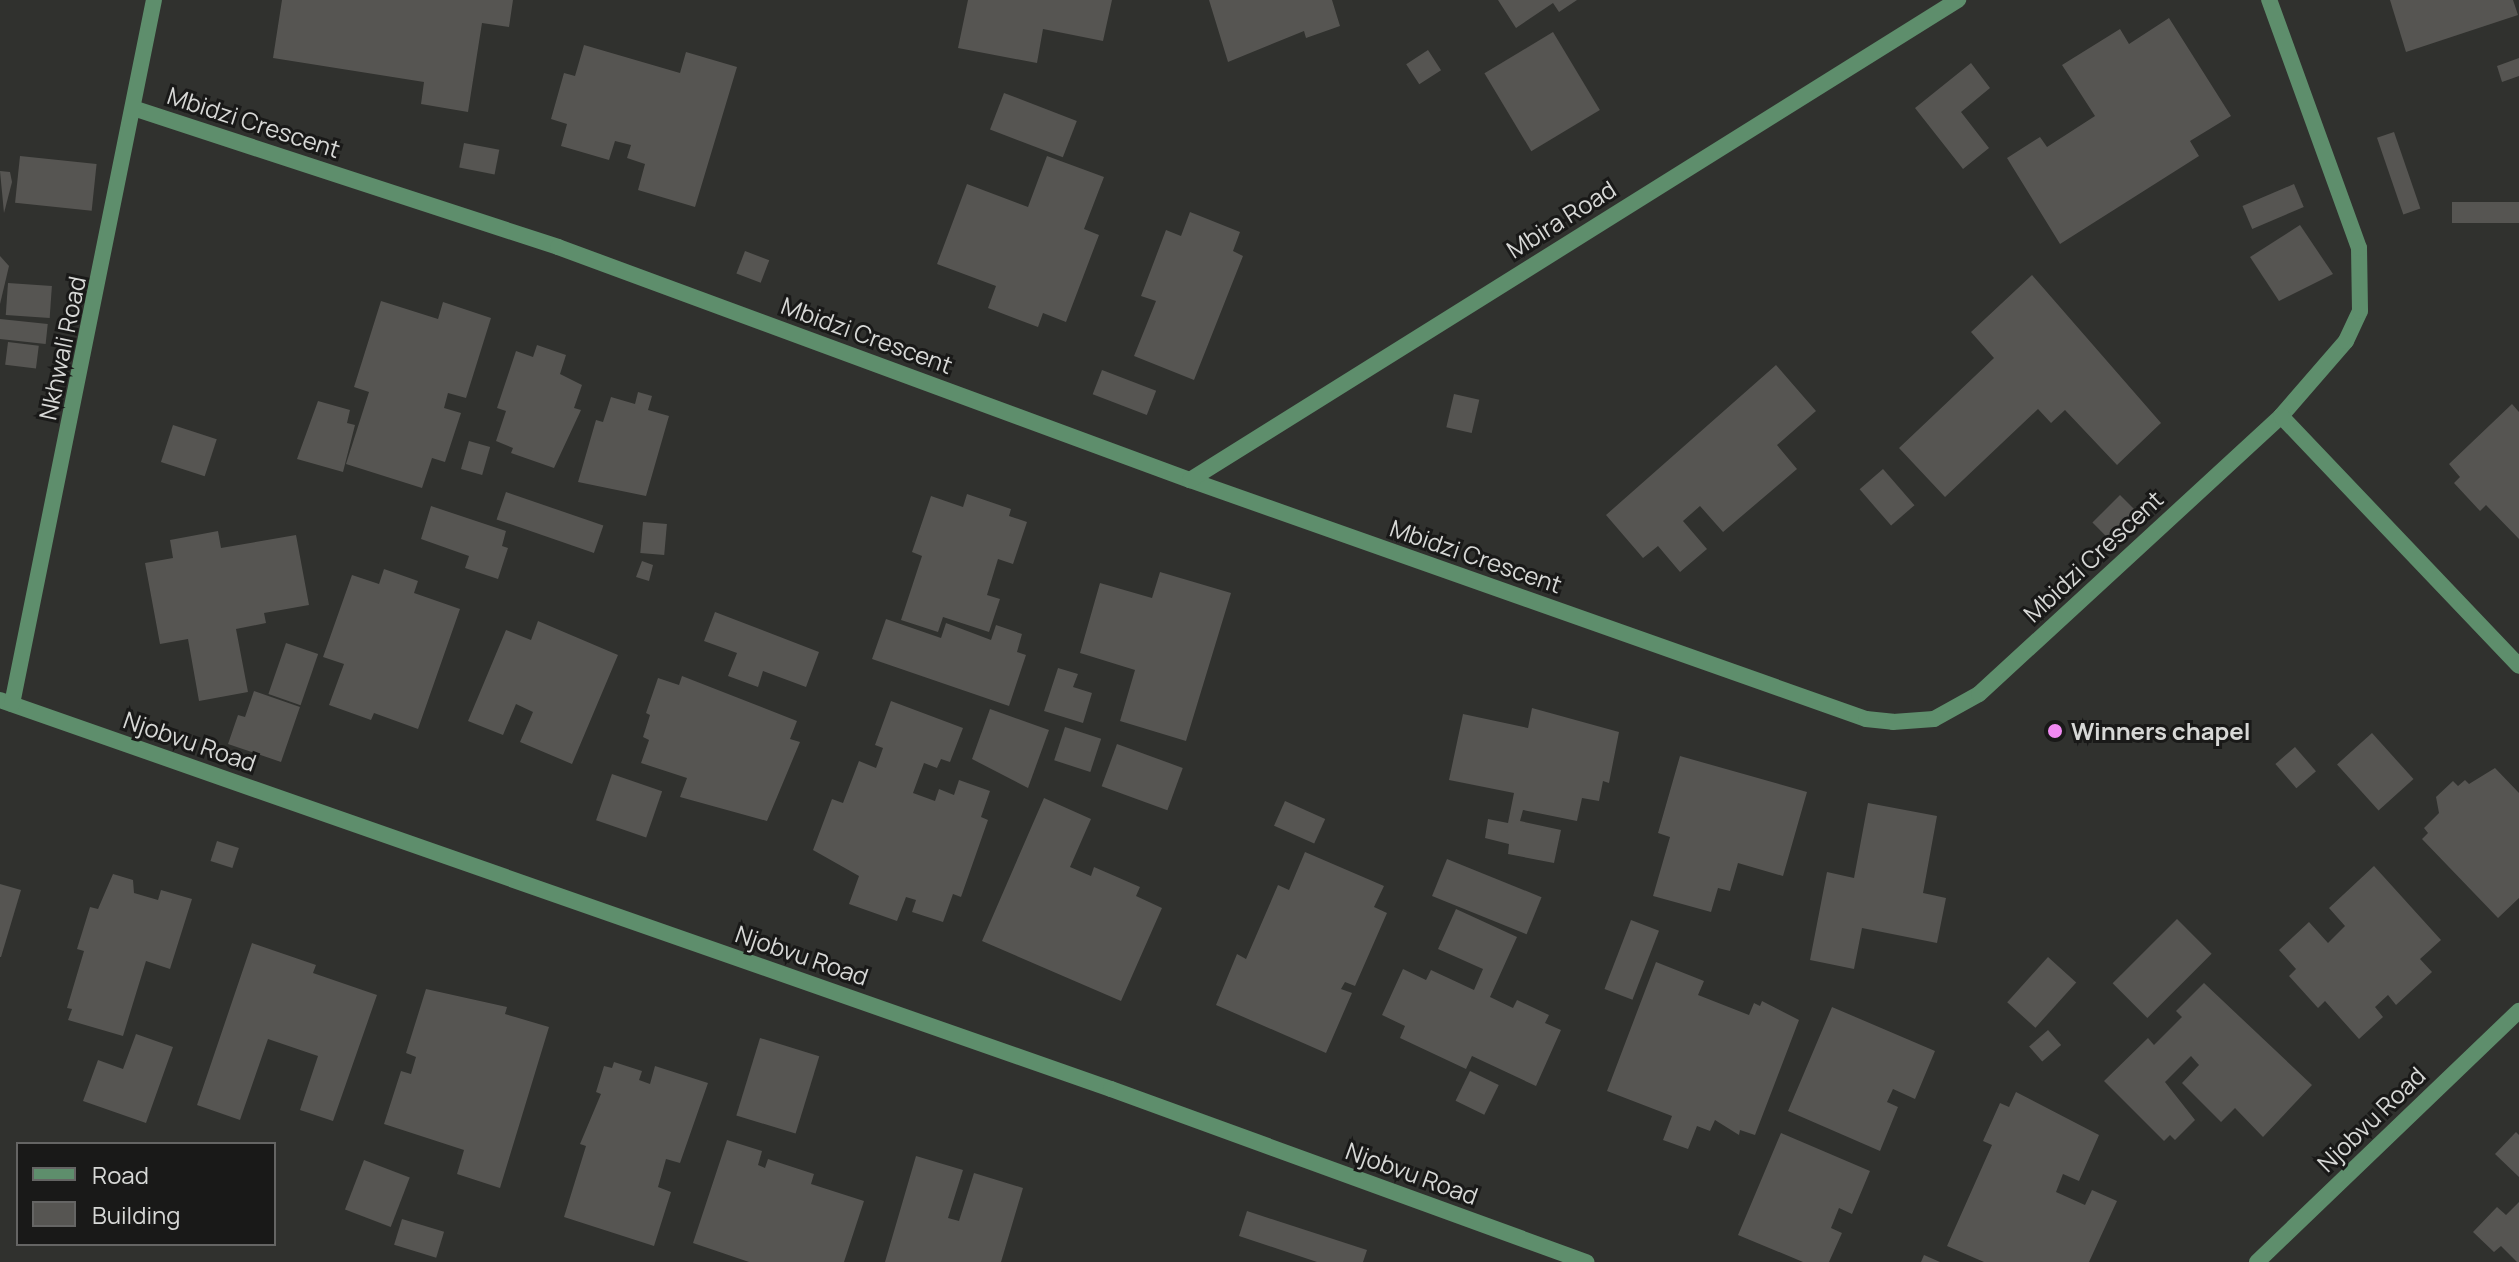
<!DOCTYPE html>
<html>
<head>
<meta charset="utf-8">
<style>
  body { margin:0 }
  #map { position:relative; width:2519px; height:1262px; overflow:hidden; background:#30312e; font-family:Manrope,sans-serif }
  div>[style] { position:absolute }
  [style*='--x'] { left:calc(var(--x)*1px); top:calc(var(--y)*1px); width:calc(var(--w)*1px); rotate:calc(var(--a)*1deg) }
  .building>* { inset:0; background:#565552; transform-origin:0 0 }
  .street>* { height:16px; margin:-8px; padding:0 8px; transform-origin:8px; border-radius:8px; background:#5e8e6c }
  .dots>* { width:22px; height:22px; translate:-50% -50%; box-sizing:border-box; border:4px solid #191918; border-radius:50% }
  span { translate:-50% -50%; white-space:nowrap; text-align:center; line-height:1.15; -webkit-text-stroke:6px #191918; paint-order:stroke }
  .street-label { font-size:24px; color:#d7d8d6 }
  .poi-label { font-size:24px; color:#d7d8d6; font-weight:700 }
  .left { translate:0 -50%; text-align:left }
  .legend { position:absolute; left:16px; top:1142px; width:260px; height:104px; box-sizing:border-box; background:#191918; border:2px solid #656564; margin:0; padding:10px 14px; list-style:none; font-size:24px; color:#d7d8d6 }
  .legend li { display:flex; align-items:center; gap:16px; height:40px }
  .legend b { width:40px; border:2px solid #656564 }
</style>
</head>
<body>
<div id="map">
  <div class="building">
    <i style="clip-path:polygon(282px 0,513px 0,509px 27px,482px 23px,468px 112px,421px 104px,424px 82px,273px 58px)"></i>
    <i style="clip-path:polygon(968px 0,1112px 0,1103px 41px,1043px 29px,1037px 63px,958px 48px)"></i>
    <i style="clip-path:polygon(1209px 0,1332px 0,1340px 26px,1306px 38px,1304px 31px,1228px 62px)"></i>
    <i style="clip-path:polygon(1498px 0,1577px 0,1559px 12px,1553px 3px,1516px 28px)"></i>
    <i style="clip-path:polygon(2390px 0,2513px 0,2518px 15px,2406px 52px)"></i>
    <i style="clip-path:polygon(2169px 18px,2231px 116px,2190px 141px,2199px 156px,2060px 244px,2007px 158px,2040px 137px,2047px 147px,2095px 116px,2062px 65px,2120px 29px,2129px 44px)"></i>
    <i style="left:1553px;top:32px;width:91px;height:80px;rotate:59deg"></i>
    <i style="clip-path:polygon(584px 45px,680px 73px,686px 52px,737px 67px,695px 207px,638px 190px,645px 164px,627px 158px,631px 145px,615px 141px,609px 160px,561px 146px,567px 124px,551px 119px,564px 73px,575px 76px)"></i>
    <i style="left:1428px;top:50px;width:24px;height:26px;rotate:57deg"></i>
    <i style="clip-path:polygon(2519px 58px,2519px 76px,2502px 82px,2497px 66px)"></i>
    <i style="clip-path:polygon(1971px 63px,1990px 88px,1961px 112px,1989px 148px,1963px 169px,1915px 108px)"></i>
    <i style="left:1004px;top:93px;width:78px;height:39px;rotate:21deg"></i>
    <i style="left:2394px;top:132px;width:81px;height:18px;rotate:71deg"></i>
    <i style="left:464px;top:143px;width:36px;height:25px;rotate:11deg"></i>
    <i style="left:20px;top:156px;width:77px;height:47px;rotate:6deg"></i>
    <i style="clip-path:polygon(1047px 156px,1104px 177px,1084px 229px,1099px 235px,1066px 322px,1043px 313px,1038px 327px,988px 308px,996px 286px,937px 264px,967px 184px,1028px 207px)"></i>
    <i style="clip-path:polygon(0 171px,10px 172px,12px 182px,4px 213px)"></i>
    <i style="left:2294px;top:184px;width:25px;height:56px;rotate:67deg"></i>
    <i style="left:2519px;top:202px;width:21px;height:67px;rotate:90deg"></i>
    <i style="clip-path:polygon(1190px 212px,1240px 232px,1233px 251px,1243px 256px,1194px 380px,1134px 356px,1156px 301px,1141px 296px,1166px 230px,1181px 236px)"></i>
    <i style="clip-path:polygon(2300px 225px,2333px 274px,2279px 301px,2250px 257px)"></i>
    <i style="left:745px;top:251px;width:26px;height:24px;rotate:21deg"></i>
    <i style="clip-path:polygon(0 256px,9px 266px,0 304px)"></i>
    <i style="clip-path:polygon(2032px 275px,2161px 423px,2117px 465px,2065px 410px,2051px 423px,2038px 409px,1945px 497px,1899px 448px,1994px 358px,1971px 332px)"></i>
    <i style="left:8px;top:283px;width:44px;height:32px;rotate:4deg"></i>
    <i style="clip-path:polygon(381px 301px,438px 319px,443px 302px,491px 318px,466px 398px,448px 393px,444px 408px,461px 413px,445px 462px,432px 458px,422px 488px,346px 464px,369px 392px,354px 387px)"></i>
    <i style="left:0;top:319px;width:48px;height:20px;rotate:6deg"></i>
    <i style="left:8px;top:342px;width:31px;height:23px;rotate:7deg"></i>
    <i style="clip-path:polygon(537px 345px,566px 355px,560px 374px,582px 385px,574px 408px,581px 410px,554px 468px,511px 453px,513px 448px,496px 441px,506px 411px,497px 408px,516px 351px,533px 357px)"></i>
    <i style="clip-path:polygon(1776px 365px,1816px 411px,1777px 445px,1797px 469px,1723px 532px,1700px 506px,1683px 521px,1707px 549px,1680px 572px,1658px 546px,1643px 558px,1606px 515px)"></i>
    <i style="left:1102px;top:370px;width:58px;height:26px;rotate:21deg"></i>
    <i style="clip-path:polygon(638px 392px,652px 396px,648px 410px,669px 416px,646px 496px,578px 482px,596px 420px,603px 422px,611px 397px,635px 404px)"></i>
    <i style="left:1454px;top:394px;width:26px;height:34px;rotate:13deg"></i>
    <i style="clip-path:polygon(318px 401px,350px 410px,347px 423px,355px 425px,343px 472px,297px 459px)"></i>
    <i style="clip-path:polygon(2512px 404px,2519px 412px,2519px 539px,2486px 505px,2480px 511px,2454px 483px,2460px 477px,2449px 464px)"></i>
    <i style="left:173px;top:425px;width:46px;height:39px;rotate:18deg"></i>
    <i style="left:469px;top:441px;width:22px;height:29px;rotate:16deg"></i>
    <i style="left:1883px;top:469px;width:48px;height:31px;rotate:49deg"></i>
    <i style="left:506px;top:492px;width:103px;height:29px;rotate:19deg"></i>
    <i style="clip-path:polygon(967px 494px,1011px 509px,1009px 516px,1027px 522px,1013px 564px,998px 559px,987px 595px,1000px 599px,989px 632px,943px 617px,938px 632px,901px 620px,922px 556px,912px 552px,931px 496px,963px 507px)"></i>
    <i style="left:2120px;top:495px;width:24px;height:39px;rotate:45deg"></i>
    <i style="clip-path:polygon(431px 506px,506px 531px,502px 546px,508px 548px,498px 579px,465px 568px,469px 556px,421px 539px)"></i>
    <i style="left:643px;top:522px;width:24px;height:31px;rotate:5deg"></i>
    <i style="clip-path:polygon(218px 531px,221px 548px,296px 535px,309px 605px,264px 613px,266px 623px,236px 629px,248px 692px,199px 701px,188px 639px,160px 644px,145px 563px,173px 558px,170px 540px)"></i>
    <i style="clip-path:polygon(642px 561px,653px 565px,649px 581px,636px 577px)"></i>
    <i style="clip-path:polygon(384px 569px,418px 581px,414px 593px,460px 609px,418px 729px,374px 713px,371px 720px,329px 705px,344px 664px,323px 657px,352px 575px,379px 584px)"></i>
    <i style="clip-path:polygon(1160px 572px,1231px 593px,1186px 741px,1120px 721px,1135px 670px,1080px 653px,1100px 583px,1152px 598px)"></i>
    <i style="clip-path:polygon(715px 612px,819px 652px,806px 687px,763px 671px,758px 687px,728px 676px,737px 653px,704px 641px)"></i>
    <i style="clip-path:polygon(886px 619px,941px 638px,946px 623px,991px 640px,996px 625px,1022px 634px,1017px 652px,1026px 655px,1009px 706px,872px 659px)"></i>
    <i style="clip-path:polygon(538px 621px,618px 655px,572px 764px,520px 742px,533px 712px,516px 704px,503px 735px,468px 721px,506px 630px,531px 640px)"></i>
    <i style="left:286px;top:643px;width:34px;height:54px;rotate:19deg"></i>
    <i style="clip-path:polygon(1058px 668px,1078px 674px,1073px 687px,1092px 693px,1083px 723px,1044px 711px)"></i>
    <i style="clip-path:polygon(682px 676px,797px 721px,790px 739px,800px 742px,767px 821px,680px 797px,687px 778px,641px 763px,649px 740px,643px 737px,650px 715px,646px 713px,658px 678px,679px 685px)"></i>
    <i style="clip-path:polygon(254px 691px,300px 707px,281px 762px,228px 744px,238px 715px,245px 717px)"></i>
    <i style="clip-path:polygon(891px 701px,963px 728px,950px 762px,941px 759px,937px 768px,924px 763px,913px 793px,935px 801px,939px 789px,954px 795px,959px 780px,990px 791px,981px 817px,988px 820px,961px 897px,953px 894px,943px 922px,912px 912px,916px 900px,906px 897px,897px 921px,849px 904px,859px 876px,813px 850px,832px 799px,843px 803px,859px 761px,876px 768px,883px 748px,875px 745px)"></i>
    <i style="clip-path:polygon(1532px 708px,1619px 732px,1609px 783px,1603px 781px,1599px 801px,1582px 798px,1577px 821px,1523px 810px,1520px 821px,1561px 830px,1554px 863px,1508px 854px,1509px 844px,1485px 838px,1488px 819px,1508px 823px,1514px 793px,1449px 780px,1463px 714px,1528px 728px)"></i>
    <i style="clip-path:polygon(990px 709px,1049px 730px,1028px 788px,972px 759px)"></i>
    <i style="left:1065px;top:727px;width:38px;height:35px;rotate:18deg"></i>
    <i style="left:2372px;top:733px;width:62px;height:47px;rotate:48deg"></i>
    <i style="left:1117px;top:744px;width:70px;height:45px;rotate:20deg"></i>
    <i style="left:2295px;top:747px;width:32px;height:26px;rotate:49deg"></i>
    <i style="clip-path:polygon(1680px 756px,1807px 792px,1783px 876px,1738px 863px,1730px 891px,1718px 888px,1711px 912px,1653px 896px,1670px 837px,1658px 833px)"></i>
    <i style="clip-path:polygon(2495px 768px,2519px 793px,2519px 898px,2498px 918px,2422px 839px,2428px 833px,2424px 828px,2439px 813px,2436px 797px,2453px 781px,2458px 786px,2465px 780px,2469px 784px)"></i>
    <i style="left:612px;top:774px;width:53px;height:49px;rotate:19deg"></i>
    <i style="clip-path:polygon(1044px 798px,1091px 819px,1070px 867px,1091px 876px,1094px 867px,1140px 887px,1136px 896px,1162px 908px,1121px 1001px,982px 941px)"></i>
    <i style="left:1285px;top:801px;width:44px;height:27px;rotate:24deg"></i>
    <i style="clip-path:polygon(1868px 803px,1937px 816px,1923px 893px,1946px 898px,1937px 943px,1862px 928px,1854px 969px,1810px 960px,1827px 872px,1854px 878px)"></i>
    <i style="left:217px;top:841px;width:23px;height:21px;rotate:18deg"></i>
    <i style="clip-path:polygon(1305px 852px,1384px 886px,1374px 907px,1387px 913px,1355px 986px,1345px 982px,1341px 989px,1352px 993px,1326px 1053px,1216px 1005px,1237px 954px,1246px 959px,1278px 885px,1289px 890px)"></i>
    <i style="left:1447px;top:859px;width:102px;height:40px;rotate:22deg"></i>
    <i style="clip-path:polygon(2374px 866px,2441px 940px,2420px 959px,2432px 972px,2396px 1005px,2388px 995px,2375px 1007px,2383px 1017px,2359px 1039px,2325px 1001px,2318px 1008px,2289px 976px,2296px 969px,2279px 950px,2309px 922px,2328px 943px,2345px 926px,2329px 908px)"></i>
    <i style="clip-path:polygon(113px 874px,133px 880px,134px 893px,158px 900px,161px 890px,192px 899px,170px 969px,146px 961px,123px 1036px,68px 1020px,72px 1009px,67px 1008px,84px 951px,77px 949px,90px 907px,98px 909px)"></i>
    <i style="clip-path:polygon(0 884px,21px 890px,1px 957px,0 957px)"></i>
    <i style="clip-path:polygon(1456px 909px,1517px 937px,1490px 997px,1513px 1008px,1517px 1000px,1549px 1015px,1545px 1023px,1561px 1030px,1536px 1086px,1472px 1056px,1466px 1069px,1400px 1038px,1405px 1026px,1382px 1015px,1403px 969px,1426px 980px,1431px 970px,1474px 990px,1483px 969px,1438px 949px)"></i>
    <i style="left:2177px;top:919px;width:49px;height:91px;rotate:45deg"></i>
    <i style="left:1631px;top:920px;width:30px;height:74px;rotate:21deg"></i>
    <i style="clip-path:polygon(252px 943px,316px 965px,313px 973px,377px 995px,333px 1121px,300px 1110px,318px 1056px,268px 1039px,240px 1120px,197px 1105px)"></i>
    <i style="left:2048px;top:957px;width:38px;height:61px;rotate:42deg"></i>
    <i style="clip-path:polygon(1656px 962px,1704px 981px,1698px 995px,1749px 1015px,1754px 1003px,1760px 1006px,1762px 1001px,1799px 1020px,1755px 1135px,1740px 1130px,1739px 1135px,1715px 1120px,1710px 1131px,1697px 1126px,1688px 1149px,1663px 1140px,1672px 1116px,1607px 1091px)"></i>
    <i style="clip-path:polygon(2204px 983px,2312px 1085px,2263px 1137px,2235px 1108px,2221px 1122px,2182px 1083px,2199px 1065px,2191px 1056px,2165px 1082px,2195px 1120px,2175px 1140px,2170px 1135px,2164px 1141px,2104px 1081px,2148px 1038px,2154px 1045px,2182px 1017px,2176px 1011px)"></i>
    <i style="clip-path:polygon(426px 989px,507px 1007px,505px 1014px,549px 1027px,500px 1188px,457px 1174px,464px 1150px,384px 1124px,401px 1071px,411px 1074px,416px 1057px,406px 1053px)"></i>
    <i style="clip-path:polygon(1832px 1007px,1935px 1051px,1915px 1099px,1893px 1089px,1887px 1102px,1898px 1107px,1880px 1151px,1788px 1111px)"></i>
    <i style="left:2048px;top:1030px;width:20px;height:25px;rotate:49deg"></i>
    <i style="clip-path:polygon(136px 1034px,173px 1047px,146px 1123px,83px 1101px,98px 1060px,123px 1069px)"></i>
    <i style="left:760px;top:1038px;width:62px;height:81px;rotate:17deg"></i>
    <i style="clip-path:polygon(614px 1062px,642px 1071px,639px 1080px,650px 1084px,655px 1066px,708px 1083px,680px 1163px,666px 1159px,658px 1187px,671px 1192px,654px 1246px,564px 1217px,586px 1146px,580px 1144px,601px 1094px,596px 1092px,604px 1066px,612px 1068px)"></i>
    <i style="left:1470px;top:1071px;width:32px;height:33px;rotate:26deg"></i>
    <i style="clip-path:polygon(2016px 1092px,2099px 1135px,2079px 1181px,2063px 1174px,2056px 1192px,2085px 1205px,2092px 1190px,2117px 1201px,2089px 1262px,1984px 1262px,1947px 1246px,1992px 1145px,1983px 1141px,2000px 1103px,2009px 1107px)"></i>
    <i style="clip-path:polygon(2516px 1132px,2519px 1135px,2519px 1177px,2495px 1154px)"></i>
    <i style="clip-path:polygon(1781px 1133px,1870px 1171px,1852px 1214px,1839px 1208px,1831px 1228px,1842px 1233px,1829px 1262px,1803px 1262px,1738px 1235px)"></i>
    <i style="clip-path:polygon(727px 1140px,762px 1151px,758px 1165px,765px 1168px,768px 1159px,814px 1174px,811px 1184px,864px 1201px,844px 1262px,749px 1262px,693px 1243px)"></i>
    <i style="clip-path:polygon(916px 1156px,963px 1170px,948px 1218px,959px 1221px,974px 1173px,1023px 1188px,1001px 1262px,885px 1262px)"></i>
    <i style="left:364px;top:1160px;width:49px;height:53px;rotate:21deg"></i>
    <i style="clip-path:polygon(2519px 1202px,2519px 1262px,2517px 1262px,2501px 1246px,2494px 1252px,2473px 1232px,2497px 1207px,2506px 1215px)"></i>
    <i style="clip-path:polygon(1247px 1211px,1367px 1250px,1363px 1262px,1317px 1262px,1239px 1236px)"></i>
    <i style="left:402px;top:1219px;width:44px;height:27px;rotate:17deg"></i>
    <i style="clip-path:polygon(1924px 1255px,1940px 1262px,1921px 1262px)"></i>
  </div>
  <div class="street">
    <i style="--x:136;--y:109;--w:444;--a:18.1"></i>
    <i style="--x:558;--y:247;--w:674;--a:20.24"></i>
    <i style="--x:1190;--y:480;--w:717;--a:19.47"></i>
    <i style="--x:1866;--y:719;--w:27;--a:6"></i>
    <i style="--x:1893;--y:722;--w:41;--a:-4.2"></i>
    <i style="--x:1934;--y:719;--w:51;--a:-29.1"></i>
    <i style="--x:1979;--y:694;--w:410;--a:-42.6"></i>
    <i style="--x:2281;--y:416;--w:99;--a:-49.1"></i>
    <i style="--x:2346;--y:341;--w:33;--a:-65"></i>
    <i style="--x:2360;--y:311;--w:63;--a:-90.9"></i>
    <i style="--x:2359;--y:248;--w:264;--a:-109.9"></i>
    <i style="--x:2281;--y:416;--w:345;--a:46.4"></i>
    <i style="--x:1190;--y:480;--w:906;--a:-32.01"></i>
    <i style="--x:0;--y:700;--w:1177;--a:19.3"></i>
    <i style="--x:1111;--y:1089;--w:506;--a:20.01"></i>
    <i style="--x:12;--y:704;--w:718;--a:-78.6"></i>
    <i style="--x:2257;--y:1262;--w:363;--a:-43.8"></i>
  </div>
  <div class="dots">
    <i style="left:2055px;top:731px;background:#f28af3"></i>
  </div>
  <div class="street-label">
    <span style="left:254px;top:122px;rotate:18deg">Mbidzi Crescent</span>
    <span style="left:1561px;top:219px;rotate:-32deg">Mbira Road</span>
    <span style="left:867px;top:335px;rotate:20deg">Mbidzi Crescent</span>
    <span style="left:62px;top:348px;rotate:-78deg">Nkhwali Road</span>
    <span style="left:1476px;top:556px;rotate:19deg">Mbidzi Crescent</span>
    <span style="left:2093px;top:556px;rotate:-43deg">Mbidzi Crescent</span>
    <span style="left:190px;top:741px;rotate:19deg">Njobvu Road</span>
    <span style="left:802px;top:955px;rotate:19deg">Njobvu Road</span>
    <span style="left:2371px;top:1119px;rotate:-44deg">Njobvu Road</span>
    <span style="left:1412px;top:1173px;rotate:20deg">Njobvu Road</span>
  </div>
  <div class="poi-label">
    <span class="left" style="left:2071px;top:731px">Winners chapel</span>
  </div>
  <ul class="legend">
  <li><b style="height:10px;background:#5e8e6c"></b>Road</li>
  <li><b style="height:22px;background:#565552"></b>Building</li>
  </ul>
</div>
</body>
</html>
